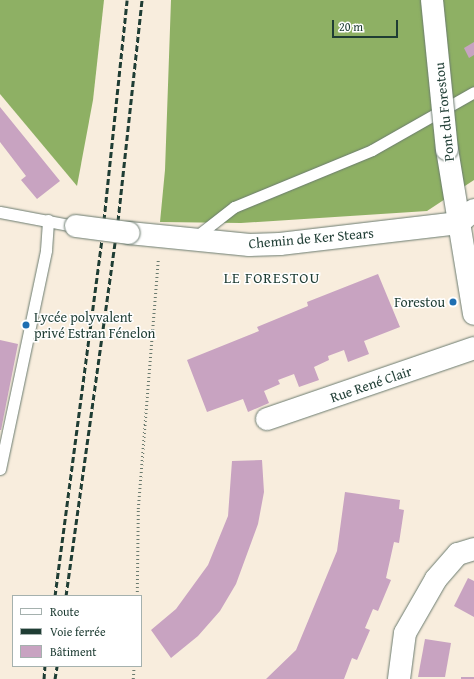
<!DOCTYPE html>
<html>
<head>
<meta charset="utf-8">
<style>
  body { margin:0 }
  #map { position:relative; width:474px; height:679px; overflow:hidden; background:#f8eddd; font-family:"Gentium Book Plus",serif }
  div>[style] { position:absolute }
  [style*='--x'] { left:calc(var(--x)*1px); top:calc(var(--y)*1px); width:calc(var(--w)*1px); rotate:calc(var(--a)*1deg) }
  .forest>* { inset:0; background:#8eb064 }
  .building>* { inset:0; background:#c8a3c1; transform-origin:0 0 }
  .path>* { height:2.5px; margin-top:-1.25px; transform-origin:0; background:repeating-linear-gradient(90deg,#6b7b6f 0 1px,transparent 0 4px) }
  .roads { filter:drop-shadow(0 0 1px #6b7b6f) drop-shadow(0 0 1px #6b7b6f) }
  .lane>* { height:11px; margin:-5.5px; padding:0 5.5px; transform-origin:5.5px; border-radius:5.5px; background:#fff }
  .street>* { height:22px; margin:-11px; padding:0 11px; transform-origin:11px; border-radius:11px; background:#fff }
  .secondary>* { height:22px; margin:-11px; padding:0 11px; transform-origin:11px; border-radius:11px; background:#fff }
  .rail>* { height:3px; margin-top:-1.5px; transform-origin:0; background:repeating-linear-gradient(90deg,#1f3d34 0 6px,transparent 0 9px) }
  .bridges { filter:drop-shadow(0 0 1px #6b7b6f) drop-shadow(0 0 1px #6b7b6f) }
  .street-bridge>* { height:22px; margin:-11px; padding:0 11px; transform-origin:11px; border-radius:11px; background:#fff }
  .secondary-bridge>* { height:22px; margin:-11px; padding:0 11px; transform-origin:11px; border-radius:11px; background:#fff }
  .dots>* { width:11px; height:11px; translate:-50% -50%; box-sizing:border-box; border:2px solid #fff; border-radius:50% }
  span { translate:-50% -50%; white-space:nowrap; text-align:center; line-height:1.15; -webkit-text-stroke:3px #fff; paint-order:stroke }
  .street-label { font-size:14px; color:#1f3d34 }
  .poi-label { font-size:14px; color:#1f3d34 }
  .right { translate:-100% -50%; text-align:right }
  .left { translate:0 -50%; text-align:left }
  .neighbourhood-label { font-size:15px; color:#1f3d34; letter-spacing:1px }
  .legend { position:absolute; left:12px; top:595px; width:130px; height:72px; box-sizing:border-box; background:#fff; border:1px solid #a5b1ae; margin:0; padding:5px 7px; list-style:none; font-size:12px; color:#1f3d34 }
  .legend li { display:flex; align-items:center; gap:8px; height:20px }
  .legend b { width:20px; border:1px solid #a5b1ae }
  .scale { position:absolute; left:332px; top:20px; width:66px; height:18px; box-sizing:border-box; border:2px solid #1f3d34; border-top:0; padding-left:5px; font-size:12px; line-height:14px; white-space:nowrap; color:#1f3d34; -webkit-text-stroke:3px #fff; paint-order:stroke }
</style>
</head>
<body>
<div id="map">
  <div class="forest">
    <i style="clip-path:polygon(0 0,104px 0,93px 100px,77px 186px,0 94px)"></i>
    <i style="clip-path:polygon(171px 0,474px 0,474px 180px,427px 211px,241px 223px,160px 222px,165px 170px)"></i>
  </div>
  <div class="building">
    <i style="clip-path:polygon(474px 42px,474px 55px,469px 58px,464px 48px)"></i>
    <i style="clip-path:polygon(0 107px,60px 181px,37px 199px,21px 180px,26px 176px,0 142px)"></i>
    <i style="clip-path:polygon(378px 274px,400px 327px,364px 341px,369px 354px,348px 362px,344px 350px,328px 356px,329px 360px,314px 367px,319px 380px,299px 387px,294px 374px,278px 380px,280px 384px,264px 391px,269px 403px,248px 412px,243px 399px,207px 412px,187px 360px,259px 331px,257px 327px,308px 306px,307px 302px)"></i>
    <i style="clip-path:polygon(0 340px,18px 344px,1px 430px,0 430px)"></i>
    <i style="clip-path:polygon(262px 460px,264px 492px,258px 524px,236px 584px,220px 611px,198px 636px,171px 658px,151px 630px,176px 609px,208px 565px,228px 516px,232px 461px)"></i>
    <i style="clip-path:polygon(345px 492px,400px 500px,399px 509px,404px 510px,399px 543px,394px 542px,386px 578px,391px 580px,378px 611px,373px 609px,365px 628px,370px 630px,357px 660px,352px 658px,344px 679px,266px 679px,296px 650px,337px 551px)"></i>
    <i style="clip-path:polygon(468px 578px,474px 581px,474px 617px,454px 606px)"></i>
    <i style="clip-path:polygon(425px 639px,451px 643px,445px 677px,418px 677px)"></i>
    <i style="left:461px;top:677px;width:13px;height:2px"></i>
  </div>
  <div class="path">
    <i style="--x:137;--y:596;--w:87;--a:-89.3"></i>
    <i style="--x:138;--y:509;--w:252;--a:-85.4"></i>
    <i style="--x:133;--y:679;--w:13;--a:-86"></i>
  </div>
  <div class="roads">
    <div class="lane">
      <i style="--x:0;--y:212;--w:70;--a:10.7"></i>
      <i style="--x:193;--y:239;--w:52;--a:-38"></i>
      <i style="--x:234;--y:207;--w:149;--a:-22.4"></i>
      <i style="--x:372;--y:150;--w:117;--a:-29.6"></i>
      <i style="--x:0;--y:469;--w:224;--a:-78.1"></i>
      <i style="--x:46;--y:250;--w:30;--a:-86"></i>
    </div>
    <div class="street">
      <i style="--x:129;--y:233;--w:121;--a:5.7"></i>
      <i style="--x:249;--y:245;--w:31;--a:-2"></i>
      <i style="--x:280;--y:244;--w:180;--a:-6.7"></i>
      <i style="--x:459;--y:223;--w:20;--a:-41"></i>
      <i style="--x:267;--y:419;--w:219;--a:-18.9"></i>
      <i style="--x:399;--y:679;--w:46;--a:-82.6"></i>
      <i style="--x:405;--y:633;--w:62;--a:-60.1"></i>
      <i style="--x:436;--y:579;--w:33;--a:-49"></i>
      <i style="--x:458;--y:554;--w:17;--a:-17"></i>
    </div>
    <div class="secondary">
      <i style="--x:447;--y:149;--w:167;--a:80.7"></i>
    </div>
  </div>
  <div class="rail">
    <i style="--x:104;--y:220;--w:221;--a:-84"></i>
    <i style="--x:118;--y:221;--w:222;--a:-83.8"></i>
    <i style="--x:55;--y:596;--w:359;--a:-82.5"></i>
    <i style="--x:66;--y:596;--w:357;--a:-82.1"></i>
    <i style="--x:44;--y:679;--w:13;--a:-86"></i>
    <i style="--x:55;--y:679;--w:13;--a:-81"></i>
  </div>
  <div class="bridges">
    <div class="street-bridge">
      <i style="--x:76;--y:226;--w:53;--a:7.5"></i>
    </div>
    <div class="secondary-bridge">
      <i style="--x:432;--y:0;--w:150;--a:84.3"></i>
    </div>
  </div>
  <div class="dots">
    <i style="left:453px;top:302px;background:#1f6fb2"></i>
    <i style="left:26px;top:325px;background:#1f6fb2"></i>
  </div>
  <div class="street-label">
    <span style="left:444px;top:112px;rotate:-96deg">Pont du Forestou</span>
    <span style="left:311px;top:238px;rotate:-5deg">Chemin de Ker Stears</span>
    <span style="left:371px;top:384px;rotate:-19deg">Rue René Clair</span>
  </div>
  <div class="poi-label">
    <span class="right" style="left:445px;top:302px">Forestou</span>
    <span class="left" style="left:34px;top:325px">Lycée polyvalent<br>privé Estran Fénelon</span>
  </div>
  <div class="neighbourhood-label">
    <span style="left:272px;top:278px">LE FORESTOU</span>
  </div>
  <ul class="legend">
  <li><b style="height:5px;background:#fff"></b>Route</li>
  <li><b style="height:5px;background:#1f3d34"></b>Voie ferrée</li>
  <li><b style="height:11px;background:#c8a3c1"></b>Bâtiment</li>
  </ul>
  <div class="scale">20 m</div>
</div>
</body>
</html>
